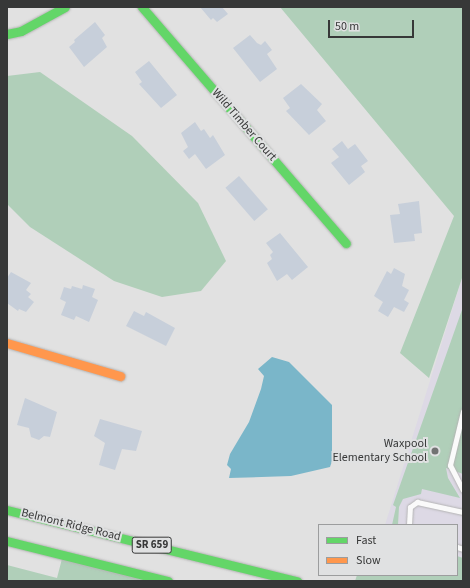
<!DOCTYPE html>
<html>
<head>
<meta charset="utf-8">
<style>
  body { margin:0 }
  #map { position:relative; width:470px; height:588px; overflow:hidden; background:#e1e1e1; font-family:"Source Sans 3",sans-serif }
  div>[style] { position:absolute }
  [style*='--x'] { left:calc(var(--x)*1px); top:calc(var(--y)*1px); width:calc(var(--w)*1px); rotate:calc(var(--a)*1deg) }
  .education>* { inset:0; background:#ddd9e5 }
  .green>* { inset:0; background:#b0cfb9 }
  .water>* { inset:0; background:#7ab6c9 }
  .building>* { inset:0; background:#c7cfda; transform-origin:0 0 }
  .roads { filter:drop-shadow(0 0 1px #b4b4b4) drop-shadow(0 0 1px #b4b4b4) }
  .lane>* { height:5px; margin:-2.5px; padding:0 2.5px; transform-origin:2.5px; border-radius:2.5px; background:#fafafa }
  .fast>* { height:9px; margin:-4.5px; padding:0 4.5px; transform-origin:4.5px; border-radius:4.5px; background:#63d668 }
  .slow>* { height:9px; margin:-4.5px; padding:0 4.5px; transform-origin:4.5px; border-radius:4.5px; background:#ff974d }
  .dots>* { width:11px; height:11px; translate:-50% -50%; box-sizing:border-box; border:2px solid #e0e1e2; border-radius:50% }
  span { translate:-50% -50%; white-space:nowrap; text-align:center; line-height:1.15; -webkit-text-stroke:4px #e0e1e2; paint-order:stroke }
  .shield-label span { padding:1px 3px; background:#e0e1e2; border:1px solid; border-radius:3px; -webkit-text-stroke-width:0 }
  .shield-label { font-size:11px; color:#373838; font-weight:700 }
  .street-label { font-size:12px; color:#373838 }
  .poi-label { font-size:12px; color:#373838 }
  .right { translate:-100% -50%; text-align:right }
  .frame { position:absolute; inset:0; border:8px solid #373838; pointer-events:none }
  .legend { position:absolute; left:318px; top:524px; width:140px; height:52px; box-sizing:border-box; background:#e0e1e2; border:1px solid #9c9d9e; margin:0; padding:5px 7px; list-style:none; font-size:12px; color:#373838 }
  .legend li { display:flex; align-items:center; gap:8px; height:20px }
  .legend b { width:20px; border:1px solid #9c9d9e }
  .scale { position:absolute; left:328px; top:20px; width:86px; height:18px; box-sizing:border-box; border:2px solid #373838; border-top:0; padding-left:5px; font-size:12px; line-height:14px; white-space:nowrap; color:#373838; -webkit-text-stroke:3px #e0e1e2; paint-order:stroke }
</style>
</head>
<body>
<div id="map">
  <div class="education">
    <i style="clip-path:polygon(463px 275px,463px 581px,457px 575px,457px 525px,385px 525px)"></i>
  </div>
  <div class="green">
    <i style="clip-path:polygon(280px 7px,463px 7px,463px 275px,429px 378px,400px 353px,454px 216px)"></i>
    <i style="clip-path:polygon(40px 72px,132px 136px,198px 203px,226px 261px,201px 291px,162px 297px,114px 281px,30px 227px,7px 204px,7px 76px)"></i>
    <i style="clip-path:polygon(463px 307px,463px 474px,446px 468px,448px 478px,460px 498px,422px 489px,421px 494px,403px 499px,399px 507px,398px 525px,392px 525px,396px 507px,393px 505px)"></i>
    <i style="clip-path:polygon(64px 551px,173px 581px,7px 581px,7px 565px,57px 578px)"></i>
    <i style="clip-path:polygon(457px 556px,463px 558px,463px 581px,355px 581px,357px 575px,457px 575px)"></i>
  </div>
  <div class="water">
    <i style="clip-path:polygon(272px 357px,289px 362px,332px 405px,332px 461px,330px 467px,291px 476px,229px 478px,231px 469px,227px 465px,230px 454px,249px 422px,261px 389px,264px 376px,258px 369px)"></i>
  </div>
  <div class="building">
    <i style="clip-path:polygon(200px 7px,222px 7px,228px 14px,217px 22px,213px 18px,211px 20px)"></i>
    <i style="clip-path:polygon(95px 22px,105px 35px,102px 38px,107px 47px,84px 67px,69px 47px,75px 42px,74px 40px)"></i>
    <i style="clip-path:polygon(250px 35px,257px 43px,261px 45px,265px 41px,272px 50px,267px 54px,277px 69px,260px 82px,233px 48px)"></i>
    <i style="clip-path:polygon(149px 61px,177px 95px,161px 108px,139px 84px,142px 82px,135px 72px)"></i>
    <i style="clip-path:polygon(301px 84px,322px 104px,317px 110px,326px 121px,309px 135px,286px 111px,290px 108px,283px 98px)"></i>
    <i style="clip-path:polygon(195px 122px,201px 131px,204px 129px,210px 138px,213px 135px,225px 155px,206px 169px,195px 154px,189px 159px,183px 151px,188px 147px,181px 133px)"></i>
    <i style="clip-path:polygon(342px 141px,348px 149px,355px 144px,368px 161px,361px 166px,365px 172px,349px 185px,331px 163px,339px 157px,332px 149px)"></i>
    <i style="left:239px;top:176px;width:44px;height:18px;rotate:49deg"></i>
    <i style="clip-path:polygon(419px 201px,422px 233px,414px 234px,415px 241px,394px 243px,390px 215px,400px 214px,398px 204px)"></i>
    <i style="clip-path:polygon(280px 233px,308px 267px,292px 280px,287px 274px,277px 281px,267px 263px,272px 259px,270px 255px,273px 252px,266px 243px)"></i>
    <i style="clip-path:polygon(394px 268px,405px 274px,402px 286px,409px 290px,404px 300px,409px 303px,404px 312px,394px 307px,388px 317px,378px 311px,383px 302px,374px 296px,387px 271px,391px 274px)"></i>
    <i style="clip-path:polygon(11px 272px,31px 283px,26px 290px,31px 294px,28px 297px,34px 302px,26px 312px,19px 309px,18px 311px,7px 303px,7px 278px)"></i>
    <i style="clip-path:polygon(83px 285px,95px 289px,92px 297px,98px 300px,89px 322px,76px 316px,74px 320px,61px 315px,66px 302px,60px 299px,64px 287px,71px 289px,72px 286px,82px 289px)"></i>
    <i style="clip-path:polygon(134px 311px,144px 316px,146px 312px,175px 328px,166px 346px,126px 326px)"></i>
    <i style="clip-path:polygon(25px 398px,57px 412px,50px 437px,44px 436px,39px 440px,31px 437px,29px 428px,17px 425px)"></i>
    <i style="clip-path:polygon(100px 419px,142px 431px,136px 451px,122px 449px,115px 470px,99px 465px,105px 443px,94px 436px)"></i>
  </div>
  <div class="roads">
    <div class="lane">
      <i style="--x:463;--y:411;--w:56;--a:103.5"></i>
      <i style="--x:450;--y:465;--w:28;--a:63"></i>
      <i style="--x:409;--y:525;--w:18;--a:-87"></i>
      <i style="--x:410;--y:507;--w:9;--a:-36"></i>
      <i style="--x:417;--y:502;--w:47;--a:12.3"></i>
      <i style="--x:457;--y:547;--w:6;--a:18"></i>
    </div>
    <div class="fast">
      <i style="--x:142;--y:7;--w:312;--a:49.2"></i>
      <i style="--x:7;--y:34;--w:14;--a:-12"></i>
      <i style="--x:21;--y:31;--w:50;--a:-28.6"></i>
      <i style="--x:7;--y:510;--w:299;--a:13.8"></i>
      <i style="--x:7;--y:541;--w:166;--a:14"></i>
    </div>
    <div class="slow">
      <i style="--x:7;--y:343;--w:118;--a:16.3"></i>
    </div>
  </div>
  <div class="dots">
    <i style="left:435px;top:451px;background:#727373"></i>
  </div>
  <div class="shield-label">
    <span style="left:152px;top:545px">SR 659</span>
  </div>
  <div class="street-label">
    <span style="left:244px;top:125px;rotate:49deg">Wild Timber Court</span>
    <span style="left:71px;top:525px;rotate:14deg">Belmont Ridge Road</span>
  </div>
  <div class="poi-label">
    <span class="right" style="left:427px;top:451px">Waxpool<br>Elementary School</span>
  </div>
  <div class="frame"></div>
  <ul class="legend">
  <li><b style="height:5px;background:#63d668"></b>Fast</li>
  <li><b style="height:5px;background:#ff974d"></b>Slow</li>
  </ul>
  <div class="scale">50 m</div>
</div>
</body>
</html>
